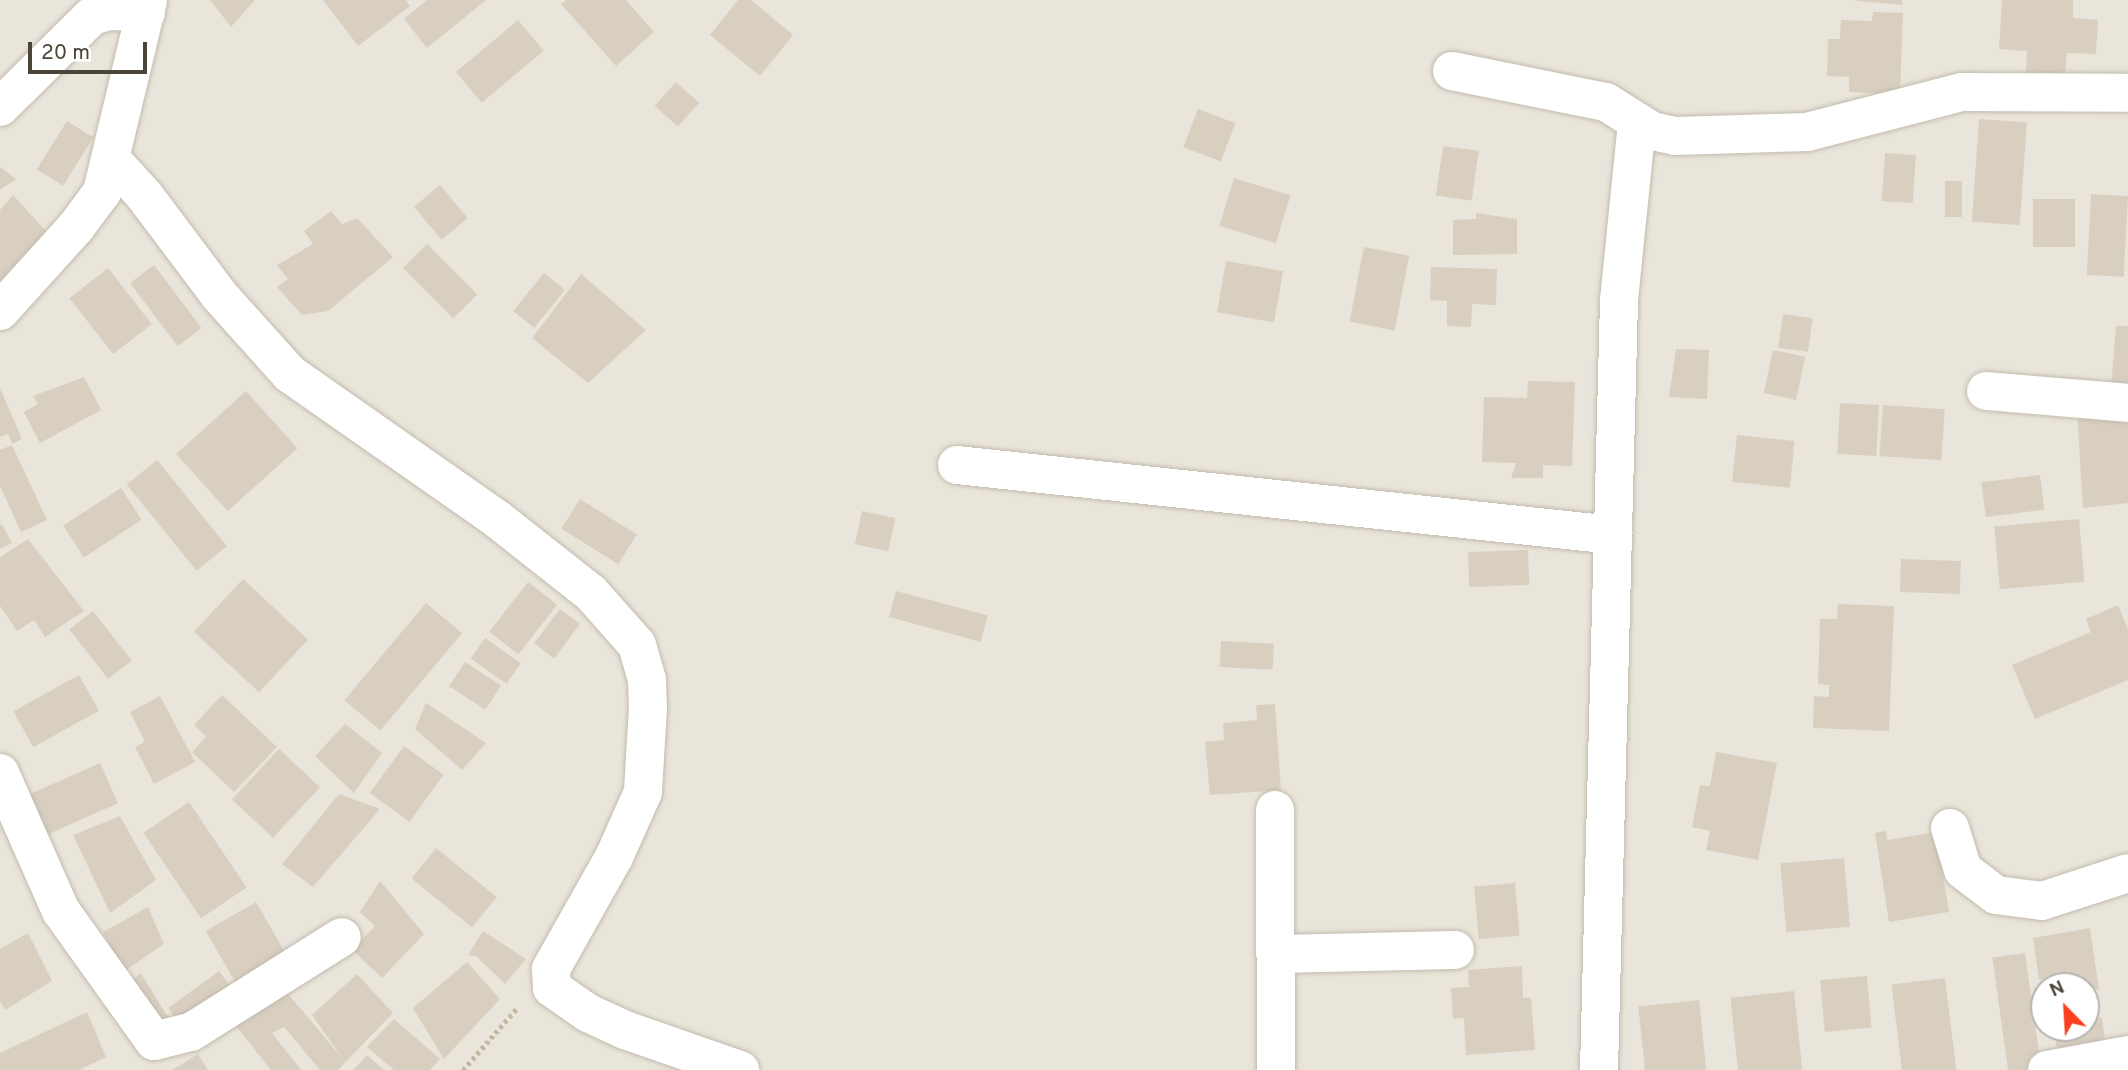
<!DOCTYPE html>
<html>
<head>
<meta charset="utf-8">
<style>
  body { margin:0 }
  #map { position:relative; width:2128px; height:1070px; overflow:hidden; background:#f6f3ec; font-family:Overpass,sans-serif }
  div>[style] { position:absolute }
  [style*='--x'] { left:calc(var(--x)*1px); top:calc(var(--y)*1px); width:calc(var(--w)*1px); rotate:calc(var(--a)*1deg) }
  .residential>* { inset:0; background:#eae5da }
  .building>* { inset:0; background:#d8cfc1; transform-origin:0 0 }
  .path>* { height:4.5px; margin-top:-2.25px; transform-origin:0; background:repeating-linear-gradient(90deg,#c4b79f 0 3.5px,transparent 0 7px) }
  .roads { filter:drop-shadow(0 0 2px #c2bbae) drop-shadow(0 0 2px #c2bbae) }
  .minor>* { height:38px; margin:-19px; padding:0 19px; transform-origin:19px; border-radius:19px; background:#fff }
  span { translate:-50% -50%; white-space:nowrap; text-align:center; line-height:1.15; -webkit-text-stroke:5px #fff; paint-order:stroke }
  .north { position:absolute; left:2030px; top:972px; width:70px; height:70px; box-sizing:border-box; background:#fff; border:2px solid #b7b4b0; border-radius:50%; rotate:336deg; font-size:19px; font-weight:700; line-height:28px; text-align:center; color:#4b4439 }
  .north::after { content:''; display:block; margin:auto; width:24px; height:32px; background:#fc3f1d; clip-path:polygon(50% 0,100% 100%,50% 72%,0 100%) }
  .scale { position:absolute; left:28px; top:42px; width:119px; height:32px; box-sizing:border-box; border:4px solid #4b4439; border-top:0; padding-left:9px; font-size:21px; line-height:24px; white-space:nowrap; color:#4b4439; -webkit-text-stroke:5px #fff; paint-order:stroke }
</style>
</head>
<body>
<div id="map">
  <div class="residential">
    <i style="clip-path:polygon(evenodd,0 0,2128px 0,2128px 1070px,0 1070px,0 0,2044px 986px,2086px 986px,2086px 1028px,2044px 1028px,2044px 986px)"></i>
  </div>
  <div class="building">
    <i style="clip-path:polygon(210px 0,255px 0,231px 27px)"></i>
    <i style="clip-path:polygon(323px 0,406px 0,410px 6px,358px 46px)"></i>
    <i style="clip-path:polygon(427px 0,486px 0,427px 48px,404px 19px)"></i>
    <i style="clip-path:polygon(566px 0,626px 0,654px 32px,616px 66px,561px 4px)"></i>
    <i style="clip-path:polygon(738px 0,751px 0,793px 35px,760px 76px,710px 35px)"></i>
    <i style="clip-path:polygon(1851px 0,1902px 0,1902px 5px)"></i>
    <i style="clip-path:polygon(2002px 0,2073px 0,2073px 18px,2098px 20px,2096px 54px,2067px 53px,2065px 74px,2026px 72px,2027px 51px,1999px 49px)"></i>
    <i style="clip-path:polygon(1873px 12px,1903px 13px,1900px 94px,1849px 92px,1849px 77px,1827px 76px,1828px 39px,1840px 39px,1841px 20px,1872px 21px)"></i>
    <i style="left:518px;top:20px;width:40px;height:81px;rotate:50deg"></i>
    <i style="left:676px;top:82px;width:31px;height:32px;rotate:42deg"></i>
    <i style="left:1198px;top:109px;width:40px;height:41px;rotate:21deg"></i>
    <i style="left:1979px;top:119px;width:48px;height:103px;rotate:4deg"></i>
    <i style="left:67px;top:121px;width:31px;height:57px;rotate:32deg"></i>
    <i style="left:1443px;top:146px;width:36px;height:50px;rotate:8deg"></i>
    <i style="left:1885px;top:153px;width:31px;height:48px;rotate:4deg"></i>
    <i style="clip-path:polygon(0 167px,16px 179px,0 190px)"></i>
    <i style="left:1234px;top:178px;width:59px;height:50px;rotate:17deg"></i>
    <i style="left:1945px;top:181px;width:17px;height:36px"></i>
    <i style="left:440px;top:185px;width:43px;height:34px;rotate:50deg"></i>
    <i style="left:2091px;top:194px;width:37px;height:81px;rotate:3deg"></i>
    <i style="clip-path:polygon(13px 195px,53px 239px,0 287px,0 210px)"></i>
    <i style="left:2033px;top:199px;width:42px;height:48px"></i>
    <i style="clip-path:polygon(331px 211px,342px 224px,357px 218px,393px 257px,328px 311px,302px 315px,277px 287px,288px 279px,277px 265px,313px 244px,304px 231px)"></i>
    <i style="clip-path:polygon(1476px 213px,1517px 219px,1517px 254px,1453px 255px,1453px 220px,1476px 219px)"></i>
    <i style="left:427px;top:244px;width:71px;height:34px;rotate:45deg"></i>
    <i style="left:1364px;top:247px;width:46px;height:76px;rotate:11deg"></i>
    <i style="left:1226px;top:261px;width:58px;height:52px;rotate:10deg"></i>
    <i style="left:154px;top:265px;width:79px;height:30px;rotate:53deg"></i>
    <i style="clip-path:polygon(1431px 267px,1497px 269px,1496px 305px,1472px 304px,1471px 327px,1447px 326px,1447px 301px,1430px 300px)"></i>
    <i style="left:108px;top:268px;width:71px;height:49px;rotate:52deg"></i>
    <i style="left:544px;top:273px;width:27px;height:49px;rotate:39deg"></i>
    <i style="clip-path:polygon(581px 274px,646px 330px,588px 383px,532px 338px)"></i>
    <i style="left:1783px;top:314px;width:30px;height:34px;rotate:8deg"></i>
    <i style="clip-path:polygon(2116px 326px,2128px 326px,2128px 399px,2110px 399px)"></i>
    <i style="clip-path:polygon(1676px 349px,1709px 350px,1707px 399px,1669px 397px)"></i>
    <i style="left:1773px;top:350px;width:33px;height:44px;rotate:12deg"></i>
    <i style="clip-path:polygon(84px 377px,101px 410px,40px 443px,24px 412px,38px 404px,33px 396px)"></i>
    <i style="clip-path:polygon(1528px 381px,1575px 382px,1572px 466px,1543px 465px,1543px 478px,1511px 478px,1516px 463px,1482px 462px,1484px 397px,1527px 398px)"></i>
    <i style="clip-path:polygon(0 388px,22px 439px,12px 444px,8px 434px,0 437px)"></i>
    <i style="left:246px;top:391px;width:77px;height:94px;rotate:48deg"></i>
    <i style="left:1840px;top:403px;width:39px;height:51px;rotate:3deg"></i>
    <i style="left:1883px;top:405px;width:62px;height:51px;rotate:4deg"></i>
    <i style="clip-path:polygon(2077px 411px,2128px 413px,2128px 503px,2083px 508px)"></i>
    <i style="left:1737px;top:435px;width:58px;height:47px;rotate:6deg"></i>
    <i style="clip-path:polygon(12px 445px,47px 520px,21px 532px,0 486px,0 450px)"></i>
    <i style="left:157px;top:460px;width:111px;height:39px;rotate:51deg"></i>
    <i style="left:2040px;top:475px;width:35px;height:59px;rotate:83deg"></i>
    <i style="left:121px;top:488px;width:38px;height:69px;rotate:57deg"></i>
    <i style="left:580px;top:499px;width:67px;height:35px;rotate:32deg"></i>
    <i style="left:862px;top:511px;width:34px;height:34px;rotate:12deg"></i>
    <i style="left:2079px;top:519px;width:63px;height:85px;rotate:85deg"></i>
    <i style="clip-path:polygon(2px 524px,12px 543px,0 549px,0 525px)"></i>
    <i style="clip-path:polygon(28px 539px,84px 611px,45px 637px,34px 620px,17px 631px,0 606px,0 557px)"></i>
    <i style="left:1528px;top:550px;width:35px;height:60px;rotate:88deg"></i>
    <i style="left:1901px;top:559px;width:60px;height:33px;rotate:2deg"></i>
    <i style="left:243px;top:579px;width:89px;height:72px;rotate:43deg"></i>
    <i style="left:528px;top:582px;width:37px;height:63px;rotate:38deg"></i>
    <i style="left:896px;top:591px;width:95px;height:27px;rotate:15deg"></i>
    <i style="left:426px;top:603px;width:47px;height:127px;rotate:40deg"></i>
    <i style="clip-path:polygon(1838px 604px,1894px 606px,1889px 731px,1813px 728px,1814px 696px,1829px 697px,1829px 685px,1818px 684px,1820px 619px,1837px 619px)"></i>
    <i style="clip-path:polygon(2118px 605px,2128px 629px,2128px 680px,2035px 719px,2012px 665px,2091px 632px,2086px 619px)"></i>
    <i style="left:560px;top:609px;width:25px;height:43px;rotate:37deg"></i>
    <i style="left:93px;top:611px;width:63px;height:30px;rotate:52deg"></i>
    <i style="left:485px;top:638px;width:44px;height:25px;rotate:35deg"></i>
    <i style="left:1221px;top:641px;width:53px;height:26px;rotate:3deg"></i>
    <i style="left:465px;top:662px;width:43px;height:29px;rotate:33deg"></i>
    <i style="left:79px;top:675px;width:41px;height:75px;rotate:61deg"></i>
    <i style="clip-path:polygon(222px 695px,277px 747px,234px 792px,192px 752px,206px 737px,194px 725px)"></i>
    <i style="clip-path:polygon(160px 696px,195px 762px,154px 784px,135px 747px,145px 742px,130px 712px)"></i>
    <i style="clip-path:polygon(426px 703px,486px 743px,462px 770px,415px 729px)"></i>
    <i style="clip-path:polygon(1275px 704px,1281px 790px,1210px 795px,1205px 742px,1224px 740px,1223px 723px,1257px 720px,1256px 705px)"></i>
    <i style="clip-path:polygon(345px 724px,382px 753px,354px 793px,315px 756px)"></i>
    <i style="left:404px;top:746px;width:49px;height:58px;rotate:36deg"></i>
    <i style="left:279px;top:749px;width:56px;height:69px;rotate:43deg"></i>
    <i style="clip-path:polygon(1716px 752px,1777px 763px,1758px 860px,1706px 850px,1710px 831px,1692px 827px,1700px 785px,1710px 786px)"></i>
    <i style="left:100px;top:763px;width:44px;height:90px;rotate:66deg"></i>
    <i style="clip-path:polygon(339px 794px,380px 809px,313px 887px,282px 864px)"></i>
    <i style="left:189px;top:802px;width:103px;height:55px;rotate:56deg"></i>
    <i style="clip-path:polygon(120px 816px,156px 880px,110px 913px,73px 835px)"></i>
    <i style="clip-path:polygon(1886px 831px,1887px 840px,1936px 832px,1949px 912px,1889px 922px,1875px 833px)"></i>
    <i style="left:436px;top:848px;width:78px;height:39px;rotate:39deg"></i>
    <i style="left:1844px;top:858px;width:69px;height:64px;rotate:85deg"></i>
    <i style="clip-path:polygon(380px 881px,424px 934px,382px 978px,352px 950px,375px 926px,360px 912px)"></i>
    <i style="left:1515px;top:883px;width:53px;height:41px;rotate:85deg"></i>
    <i style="left:256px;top:902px;width:67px;height:58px;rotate:60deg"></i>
    <i style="clip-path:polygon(148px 907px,164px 944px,123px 972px,103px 932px)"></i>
    <i style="clip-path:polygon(2090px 928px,2099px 990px,2057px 986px,2056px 977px,2039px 980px,2033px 938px)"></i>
    <i style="clip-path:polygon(483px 931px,526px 959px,505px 984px,476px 956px,468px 955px)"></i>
    <i style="clip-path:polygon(28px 933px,52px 981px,5px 1010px,0 1001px,0 949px)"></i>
    <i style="left:2025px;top:953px;width:116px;height:33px;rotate:82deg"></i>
    <i style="clip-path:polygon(467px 962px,500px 999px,444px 1059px,413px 1008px)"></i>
    <i style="clip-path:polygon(1522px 966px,1523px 998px,1531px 998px,1535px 1050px,1466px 1055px,1464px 1018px,1453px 1019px,1451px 988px,1469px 987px,1468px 970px)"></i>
    <i style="left:219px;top:971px;width:31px;height:63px;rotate:54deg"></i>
    <i style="clip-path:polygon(141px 973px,174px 1027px,156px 1037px,122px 989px)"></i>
    <i style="clip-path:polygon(357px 974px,393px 1013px,338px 1070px,320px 1070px,284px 1027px,272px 1033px,301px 1070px,271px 1070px,232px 1021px,284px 989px,343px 1059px,312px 1015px)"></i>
    <i style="left:1867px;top:976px;width:52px;height:47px;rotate:85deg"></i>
    <i style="left:1945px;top:978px;width:93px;height:54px;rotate:83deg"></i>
    <i style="left:1794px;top:991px;width:79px;height:64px;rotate:84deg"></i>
    <i style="left:1699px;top:1000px;width:70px;height:61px;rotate:84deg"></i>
    <i style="clip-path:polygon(87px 1012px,106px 1057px,79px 1070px,0 1070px,0 1053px)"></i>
    <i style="clip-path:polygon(2102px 1017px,2107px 1057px,2059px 1064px,2054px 1028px,2086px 1028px,2086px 1020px)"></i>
    <i style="clip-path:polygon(394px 1019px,440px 1059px,430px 1070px,394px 1070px,367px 1047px)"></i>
    <i style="clip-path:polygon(198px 1054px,208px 1070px,172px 1070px)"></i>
    <i style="clip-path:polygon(367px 1055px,384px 1070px,353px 1070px)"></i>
  </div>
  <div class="path">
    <i style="--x:463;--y:1070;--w:84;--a:-48.9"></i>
  </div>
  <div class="roads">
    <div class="minor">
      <i style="--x:1452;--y:71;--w:157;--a:11.4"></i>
      <i style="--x:1606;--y:102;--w:54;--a:32.2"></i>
      <i style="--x:1652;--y:131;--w:24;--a:12"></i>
      <i style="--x:1675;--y:136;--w:132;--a:-1.7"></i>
      <i style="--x:1807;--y:132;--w:160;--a:-14.5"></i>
      <i style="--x:1962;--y:92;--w:166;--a:0.3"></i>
      <i style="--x:0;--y:107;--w:129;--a:-44.7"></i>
      <i style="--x:92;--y:16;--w:18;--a:-16"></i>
      <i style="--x:109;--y:11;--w:37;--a:2"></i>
      <i style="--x:112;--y:160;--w:47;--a:47.6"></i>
      <i style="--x:144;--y:195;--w:125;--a:53.1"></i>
      <i style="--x:219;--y:295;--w:106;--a:48.1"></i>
      <i style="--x:290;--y:374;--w:253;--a:35"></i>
      <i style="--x:497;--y:519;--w:120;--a:38.2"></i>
      <i style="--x:591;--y:593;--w:69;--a:48.5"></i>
      <i style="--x:637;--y:645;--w:36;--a:74"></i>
      <i style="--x:647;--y:680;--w:27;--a:88"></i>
      <i style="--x:648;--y:707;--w:85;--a:93.4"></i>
      <i style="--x:643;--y:792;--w:71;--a:114"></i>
      <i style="--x:614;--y:857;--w:129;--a:119.4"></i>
      <i style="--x:551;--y:969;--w:19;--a:87"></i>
      <i style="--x:552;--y:988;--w:44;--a:34.8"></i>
      <i style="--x:588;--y:1013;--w:41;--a:24.7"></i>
      <i style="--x:625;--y:1030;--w:122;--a:19.2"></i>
      <i style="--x:0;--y:311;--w:113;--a:-47.9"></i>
      <i style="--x:76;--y:227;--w:44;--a:-53.4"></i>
      <i style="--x:102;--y:192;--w:197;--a:-76.5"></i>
      <i style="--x:1986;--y:391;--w:143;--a:4.8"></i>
      <i style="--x:957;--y:465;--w:660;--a:6.09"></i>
      <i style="--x:0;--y:773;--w:151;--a:66.2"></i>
      <i style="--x:61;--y:911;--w:160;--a:54.4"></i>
      <i style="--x:154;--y:1041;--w:38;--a:-14"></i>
      <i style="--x:191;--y:1032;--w:178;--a:-32.2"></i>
      <i style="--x:1275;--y:810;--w:260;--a:89.8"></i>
      <i style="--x:1950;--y:828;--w:44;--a:72.8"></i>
      <i style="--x:1963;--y:870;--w:41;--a:37.1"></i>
      <i style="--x:1996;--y:895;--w:46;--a:7.4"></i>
      <i style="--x:2042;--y:901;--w:90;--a:-18"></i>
      <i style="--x:1276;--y:954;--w:179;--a:-1.3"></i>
      <i style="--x:1599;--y:1070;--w:770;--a:-88.51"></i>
      <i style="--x:1619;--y:300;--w:179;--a:-84.2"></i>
      <i style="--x:2047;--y:1070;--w:82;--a:-10.5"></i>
    </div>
  </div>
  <div class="north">N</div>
  <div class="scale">20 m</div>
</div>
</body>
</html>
